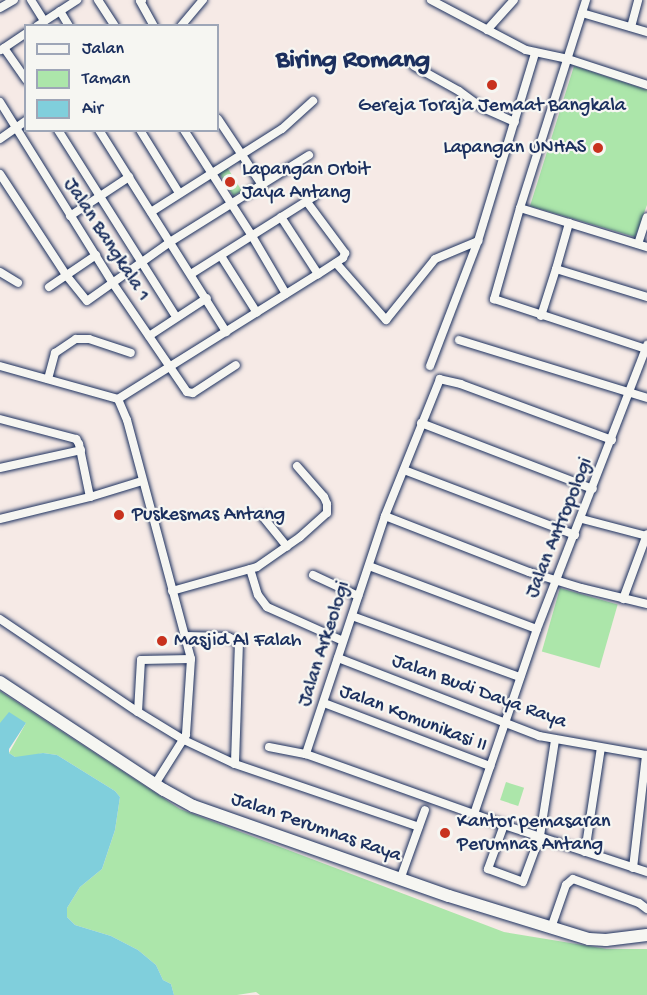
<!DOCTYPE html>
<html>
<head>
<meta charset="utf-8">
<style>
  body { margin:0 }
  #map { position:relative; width:647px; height:995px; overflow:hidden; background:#f6eae6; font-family:"Gochi Hand",sans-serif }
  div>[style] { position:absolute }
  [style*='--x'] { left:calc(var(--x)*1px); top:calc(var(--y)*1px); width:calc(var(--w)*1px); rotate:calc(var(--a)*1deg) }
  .green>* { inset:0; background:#ace6aa; transform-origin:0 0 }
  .water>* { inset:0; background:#80cfdc }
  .roads { filter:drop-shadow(0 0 2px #1b2f5e) drop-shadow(0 0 2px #1b2f5e) }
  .street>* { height:8px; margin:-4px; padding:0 4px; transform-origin:4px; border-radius:4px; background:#f6f6f2 }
  .secondary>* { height:12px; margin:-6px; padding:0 6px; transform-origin:6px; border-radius:6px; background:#f6f6f2 }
  .dots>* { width:16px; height:16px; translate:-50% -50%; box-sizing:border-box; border:3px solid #f6f6f2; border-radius:50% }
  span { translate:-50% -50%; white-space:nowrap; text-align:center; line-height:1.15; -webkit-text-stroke:4.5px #f6f6f2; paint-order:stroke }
  .poi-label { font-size:20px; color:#1b2f5e }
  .right { translate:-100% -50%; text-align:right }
  .left { translate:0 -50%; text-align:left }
  .street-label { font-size:20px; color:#1b2f5e }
  .district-label { font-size:26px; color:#1b2f5e; font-weight:700 }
  .legend { position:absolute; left:24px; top:24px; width:195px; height:108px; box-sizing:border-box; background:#f6f6f2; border:2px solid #9ea6b7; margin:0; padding:8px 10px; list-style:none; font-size:18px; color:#1b2f5e }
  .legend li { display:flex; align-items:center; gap:12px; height:30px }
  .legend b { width:30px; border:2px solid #9ea6b7 }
</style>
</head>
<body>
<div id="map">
  <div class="green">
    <i style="clip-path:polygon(574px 66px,647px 90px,647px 205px,635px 237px,530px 206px)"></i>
    <i style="left:227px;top:167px;width:28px;height:10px;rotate:58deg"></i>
    <i style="left:560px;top:588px;width:60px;height:66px;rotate:16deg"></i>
    <i style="clip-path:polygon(0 691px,180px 809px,504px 932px,607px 949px,647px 949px,647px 995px,260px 995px,256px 992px,237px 995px,174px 995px,171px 984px,163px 980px,156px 965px,138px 950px,111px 936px,75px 925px,67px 917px,67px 908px,80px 887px,102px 869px,115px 830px,120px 797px,115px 791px,57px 755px,43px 753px,22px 758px,15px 757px,9px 753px,26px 723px,0 723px)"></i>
    <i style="left:506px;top:782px;width:19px;height:19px;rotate:18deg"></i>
  </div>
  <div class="water">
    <i style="clip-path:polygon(9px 712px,26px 723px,9px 749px,9px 753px,15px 757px,43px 753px,57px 755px,115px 791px,120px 797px,115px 830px,102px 869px,80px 887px,67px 908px,67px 917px,75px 925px,111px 936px,138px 950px,156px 965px,163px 980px,171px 984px,174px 995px,0 995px,0 723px)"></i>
  </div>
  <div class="roads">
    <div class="street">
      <i style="--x:31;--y:0;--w:25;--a:58"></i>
      <i style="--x:98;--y:0;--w:31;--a:57"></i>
      <i style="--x:142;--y:0;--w:2;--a:153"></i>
      <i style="--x:140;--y:1;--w:29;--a:61"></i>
      <i style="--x:431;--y:0;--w:107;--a:27.8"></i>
      <i style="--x:526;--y:50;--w:43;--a:12.1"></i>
      <i style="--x:568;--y:59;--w:83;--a:18.2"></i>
      <i style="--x:586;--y:0;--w:218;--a:107.6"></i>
      <i style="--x:520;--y:208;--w:95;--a:105.9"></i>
      <i style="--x:494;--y:299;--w:160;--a:18.2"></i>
      <i style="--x:0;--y:8;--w:16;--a:-30"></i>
      <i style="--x:60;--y:11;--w:17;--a:59"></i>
      <i style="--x:582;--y:13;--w:68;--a:16.3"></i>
      <i style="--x:37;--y:26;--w:48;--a:-33"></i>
      <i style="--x:181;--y:26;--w:34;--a:-50"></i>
      <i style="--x:631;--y:27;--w:28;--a:-75"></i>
      <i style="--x:487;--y:30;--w:40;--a:-48"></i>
      <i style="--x:4;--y:48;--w:39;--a:55"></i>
      <i style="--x:1;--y:50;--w:30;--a:-34"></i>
      <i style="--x:414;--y:66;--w:51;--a:29.1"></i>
      <i style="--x:459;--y:91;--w:27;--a:36"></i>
      <i style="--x:481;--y:107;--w:37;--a:24"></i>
      <i style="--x:0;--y:102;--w:212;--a:58.1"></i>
      <i style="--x:112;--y:282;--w:133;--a:55.7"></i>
      <i style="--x:187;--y:392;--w:6;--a:9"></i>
      <i style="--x:193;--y:393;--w:51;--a:-33.1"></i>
      <i style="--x:218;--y:119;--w:79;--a:56.3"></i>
      <i style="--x:58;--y:130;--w:221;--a:57.7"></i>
      <i style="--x:99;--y:130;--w:239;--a:57.8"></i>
      <i style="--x:140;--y:130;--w:74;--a:58.2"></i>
      <i style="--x:184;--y:130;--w:126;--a:57.3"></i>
      <i style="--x:252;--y:236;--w:67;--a:59.6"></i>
      <i style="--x:0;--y:139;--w:32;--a:-35"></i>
      <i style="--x:0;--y:174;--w:121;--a:56.8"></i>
      <i style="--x:66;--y:275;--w:33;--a:51"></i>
      <i style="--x:87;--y:301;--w:102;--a:-35.4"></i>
      <i style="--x:170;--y:242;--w:164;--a:-32"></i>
      <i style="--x:307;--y:202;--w:64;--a:53.3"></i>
      <i style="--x:345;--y:253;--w:5;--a:112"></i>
      <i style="--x:343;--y:258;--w:30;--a:147"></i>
      <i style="--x:520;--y:208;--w:133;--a:17.1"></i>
      <i style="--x:151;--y:212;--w:155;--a:-32.4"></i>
      <i style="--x:282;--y:129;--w:42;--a:-42.1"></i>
      <i style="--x:70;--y:216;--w:71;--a:-33.5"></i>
      <i style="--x:638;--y:244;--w:28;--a:-72"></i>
      <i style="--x:221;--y:256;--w:67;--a:57.7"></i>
      <i style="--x:336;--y:263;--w:76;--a:48.7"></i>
      <i style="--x:386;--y:320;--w:78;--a:-51.2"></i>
      <i style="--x:435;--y:259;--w:47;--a:-22.7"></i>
      <i style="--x:556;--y:269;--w:48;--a:-74.2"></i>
      <i style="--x:0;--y:272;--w:21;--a:31"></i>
      <i style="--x:191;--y:274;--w:146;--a:-32.2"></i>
      <i style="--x:49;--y:287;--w:57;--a:-34.2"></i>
      <i style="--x:541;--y:316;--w:49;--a:-72.3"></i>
      <i style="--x:556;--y:269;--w:95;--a:17.1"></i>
      <i style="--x:149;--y:336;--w:69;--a:-33.2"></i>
      <i style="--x:459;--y:340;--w:197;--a:17.1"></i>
      <i style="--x:0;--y:366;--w:123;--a:15.6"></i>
      <i style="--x:118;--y:399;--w:23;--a:67"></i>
      <i style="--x:127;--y:420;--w:247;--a:75"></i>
      <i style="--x:191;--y:659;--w:76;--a:93.8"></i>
      <i style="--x:186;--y:735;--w:58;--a:122.3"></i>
      <i style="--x:430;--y:366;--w:134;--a:-69"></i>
      <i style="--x:478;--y:241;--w:196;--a:-73.1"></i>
      <i style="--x:48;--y:379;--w:27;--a:-75"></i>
      <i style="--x:55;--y:353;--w:25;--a:-34"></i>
      <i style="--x:76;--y:339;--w:13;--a:0"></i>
      <i style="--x:89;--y:339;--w:44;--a:18.4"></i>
      <i style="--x:118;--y:399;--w:236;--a:-32"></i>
      <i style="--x:318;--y:274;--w:68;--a:-123"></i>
      <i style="--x:0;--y:419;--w:79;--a:14.7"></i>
      <i style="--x:76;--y:439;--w:6;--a:59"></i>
      <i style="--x:79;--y:444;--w:54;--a:78.3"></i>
      <i style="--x:421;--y:423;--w:184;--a:21"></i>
      <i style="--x:612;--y:440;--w:161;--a:-159.7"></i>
      <i style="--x:461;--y:384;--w:22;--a:-167"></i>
      <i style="--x:440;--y:379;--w:148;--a:111.9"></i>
      <i style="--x:385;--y:516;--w:251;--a:108.4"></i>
      <i style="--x:306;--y:754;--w:210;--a:19.7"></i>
      <i style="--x:504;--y:825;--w:151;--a:18.2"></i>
      <i style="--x:0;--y:468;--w:83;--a:-12.5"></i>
      <i style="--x:404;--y:470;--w:183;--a:20.8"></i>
      <i style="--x:385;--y:516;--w:155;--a:21.3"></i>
      <i style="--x:529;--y:572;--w:54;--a:17.1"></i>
      <i style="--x:581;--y:588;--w:68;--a:13.6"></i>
      <i style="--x:263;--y:517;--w:38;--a:51"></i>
      <i style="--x:0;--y:519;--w:93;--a:-13.7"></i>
      <i style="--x:90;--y:497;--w:54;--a:-17.1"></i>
      <i style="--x:582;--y:519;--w:67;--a:14.7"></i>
      <i style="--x:369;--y:566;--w:179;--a:20.6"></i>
      <i style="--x:250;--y:569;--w:27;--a:73"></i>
      <i style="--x:258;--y:595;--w:15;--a:53"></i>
      <i style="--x:267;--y:607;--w:83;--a:24.1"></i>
      <i style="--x:313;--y:575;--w:50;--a:25"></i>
      <i style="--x:172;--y:591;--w:88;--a:-15.8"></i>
      <i style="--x:257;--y:567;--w:52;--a:-34.9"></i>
      <i style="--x:300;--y:537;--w:36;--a:-42"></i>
      <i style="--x:327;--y:513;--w:9;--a:-90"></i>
      <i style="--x:327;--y:504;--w:8;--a:-113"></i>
      <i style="--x:324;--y:497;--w:41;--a:-131.1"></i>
      <i style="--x:623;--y:599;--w:69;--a:-69.7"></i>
      <i style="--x:352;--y:616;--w:179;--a:20"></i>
      <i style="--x:0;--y:619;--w:166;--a:34"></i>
      <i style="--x:138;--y:712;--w:54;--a:31.3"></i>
      <i style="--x:184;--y:740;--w:56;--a:25.2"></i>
      <i style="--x:235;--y:764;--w:194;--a:18.9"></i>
      <i style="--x:186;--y:636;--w:42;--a:1.4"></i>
      <i style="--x:228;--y:637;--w:12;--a:24"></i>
      <i style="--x:239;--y:642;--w:122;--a:91.9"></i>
      <i style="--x:338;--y:658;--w:216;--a:21.2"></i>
      <i style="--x:539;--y:736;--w:110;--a:10"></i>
      <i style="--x:324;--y:703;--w:178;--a:20.8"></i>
      <i style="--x:138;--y:712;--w:52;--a:-86.7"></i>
      <i style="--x:141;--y:660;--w:50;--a:-1.1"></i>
      <i style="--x:269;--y:747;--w:38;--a:11"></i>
      <i style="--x:474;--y:814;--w:195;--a:-71.2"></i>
      <i style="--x:537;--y:629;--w:305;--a:-68.8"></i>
      <i style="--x:504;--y:825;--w:47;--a:110"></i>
      <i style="--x:488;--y:869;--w:37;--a:20"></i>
      <i style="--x:523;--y:882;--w:49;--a:-69.7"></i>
      <i style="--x:540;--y:836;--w:97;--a:-81.1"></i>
      <i style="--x:585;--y:852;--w:105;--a:-81.3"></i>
      <i style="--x:633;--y:868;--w:114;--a:-83.4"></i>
      <i style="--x:401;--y:877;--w:71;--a:-70.3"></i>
      <i style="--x:551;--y:928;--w:46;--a:-70.8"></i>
      <i style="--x:566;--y:885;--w:9;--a:-41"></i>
      <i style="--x:573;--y:879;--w:70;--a:20"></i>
      <i style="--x:639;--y:903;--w:10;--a:37"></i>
    </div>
    <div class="secondary">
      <i style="--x:0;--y:682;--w:196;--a:33.4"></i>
      <i style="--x:164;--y:790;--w:33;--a:29"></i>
      <i style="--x:193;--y:806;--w:271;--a:19.4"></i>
      <i style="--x:449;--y:896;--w:146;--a:17.1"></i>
      <i style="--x:589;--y:939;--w:17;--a:3"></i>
      <i style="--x:606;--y:940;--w:41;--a:-7"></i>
    </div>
  </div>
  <div class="dots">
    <i style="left:492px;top:85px;background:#c8321e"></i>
    <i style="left:598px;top:148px;background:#c8321e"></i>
    <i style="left:230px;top:182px;background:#c8321e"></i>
    <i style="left:119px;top:515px;background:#c8321e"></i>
    <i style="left:162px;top:641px;background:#c8321e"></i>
    <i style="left:445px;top:833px;background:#c8321e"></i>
  </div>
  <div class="poi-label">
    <span style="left:492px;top:106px">Gereja Toraja Jemaat Bangkala</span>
    <span class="right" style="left:586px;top:148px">Lapangan UNHAS</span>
    <span class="left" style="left:242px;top:182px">Lapangan Orbit<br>Jaya Antang</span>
    <span class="left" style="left:132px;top:515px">Puskesmas Antang</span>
    <span class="left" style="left:174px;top:641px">Masjid Al Falah</span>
    <span class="left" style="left:457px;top:834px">Kantor pemasaran<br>Perumnas Antang</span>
  </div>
  <div class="street-label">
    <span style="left:106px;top:240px;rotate:57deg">Jalan Bangkala 1</span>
    <span style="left:560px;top:528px;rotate:-68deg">Jalan Antropologi</span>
    <span style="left:325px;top:644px;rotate:-72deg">Jalan Arkeologi</span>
    <span style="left:479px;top:692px;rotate:20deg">Jalan Budi Daya Raya</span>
    <span style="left:413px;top:719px;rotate:21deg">Jalan Komunikasi II</span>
    <span style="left:316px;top:828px;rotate:19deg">Jalan Perumnas Raya</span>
  </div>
  <div class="district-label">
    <span style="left:353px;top:62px">Biring Romang</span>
  </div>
  <ul class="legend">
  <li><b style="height:8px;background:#f6f6f2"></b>Jalan</li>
  <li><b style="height:16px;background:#ace6aa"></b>Taman</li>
  <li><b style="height:16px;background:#80cfdc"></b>Air</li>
  </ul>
</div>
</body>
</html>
